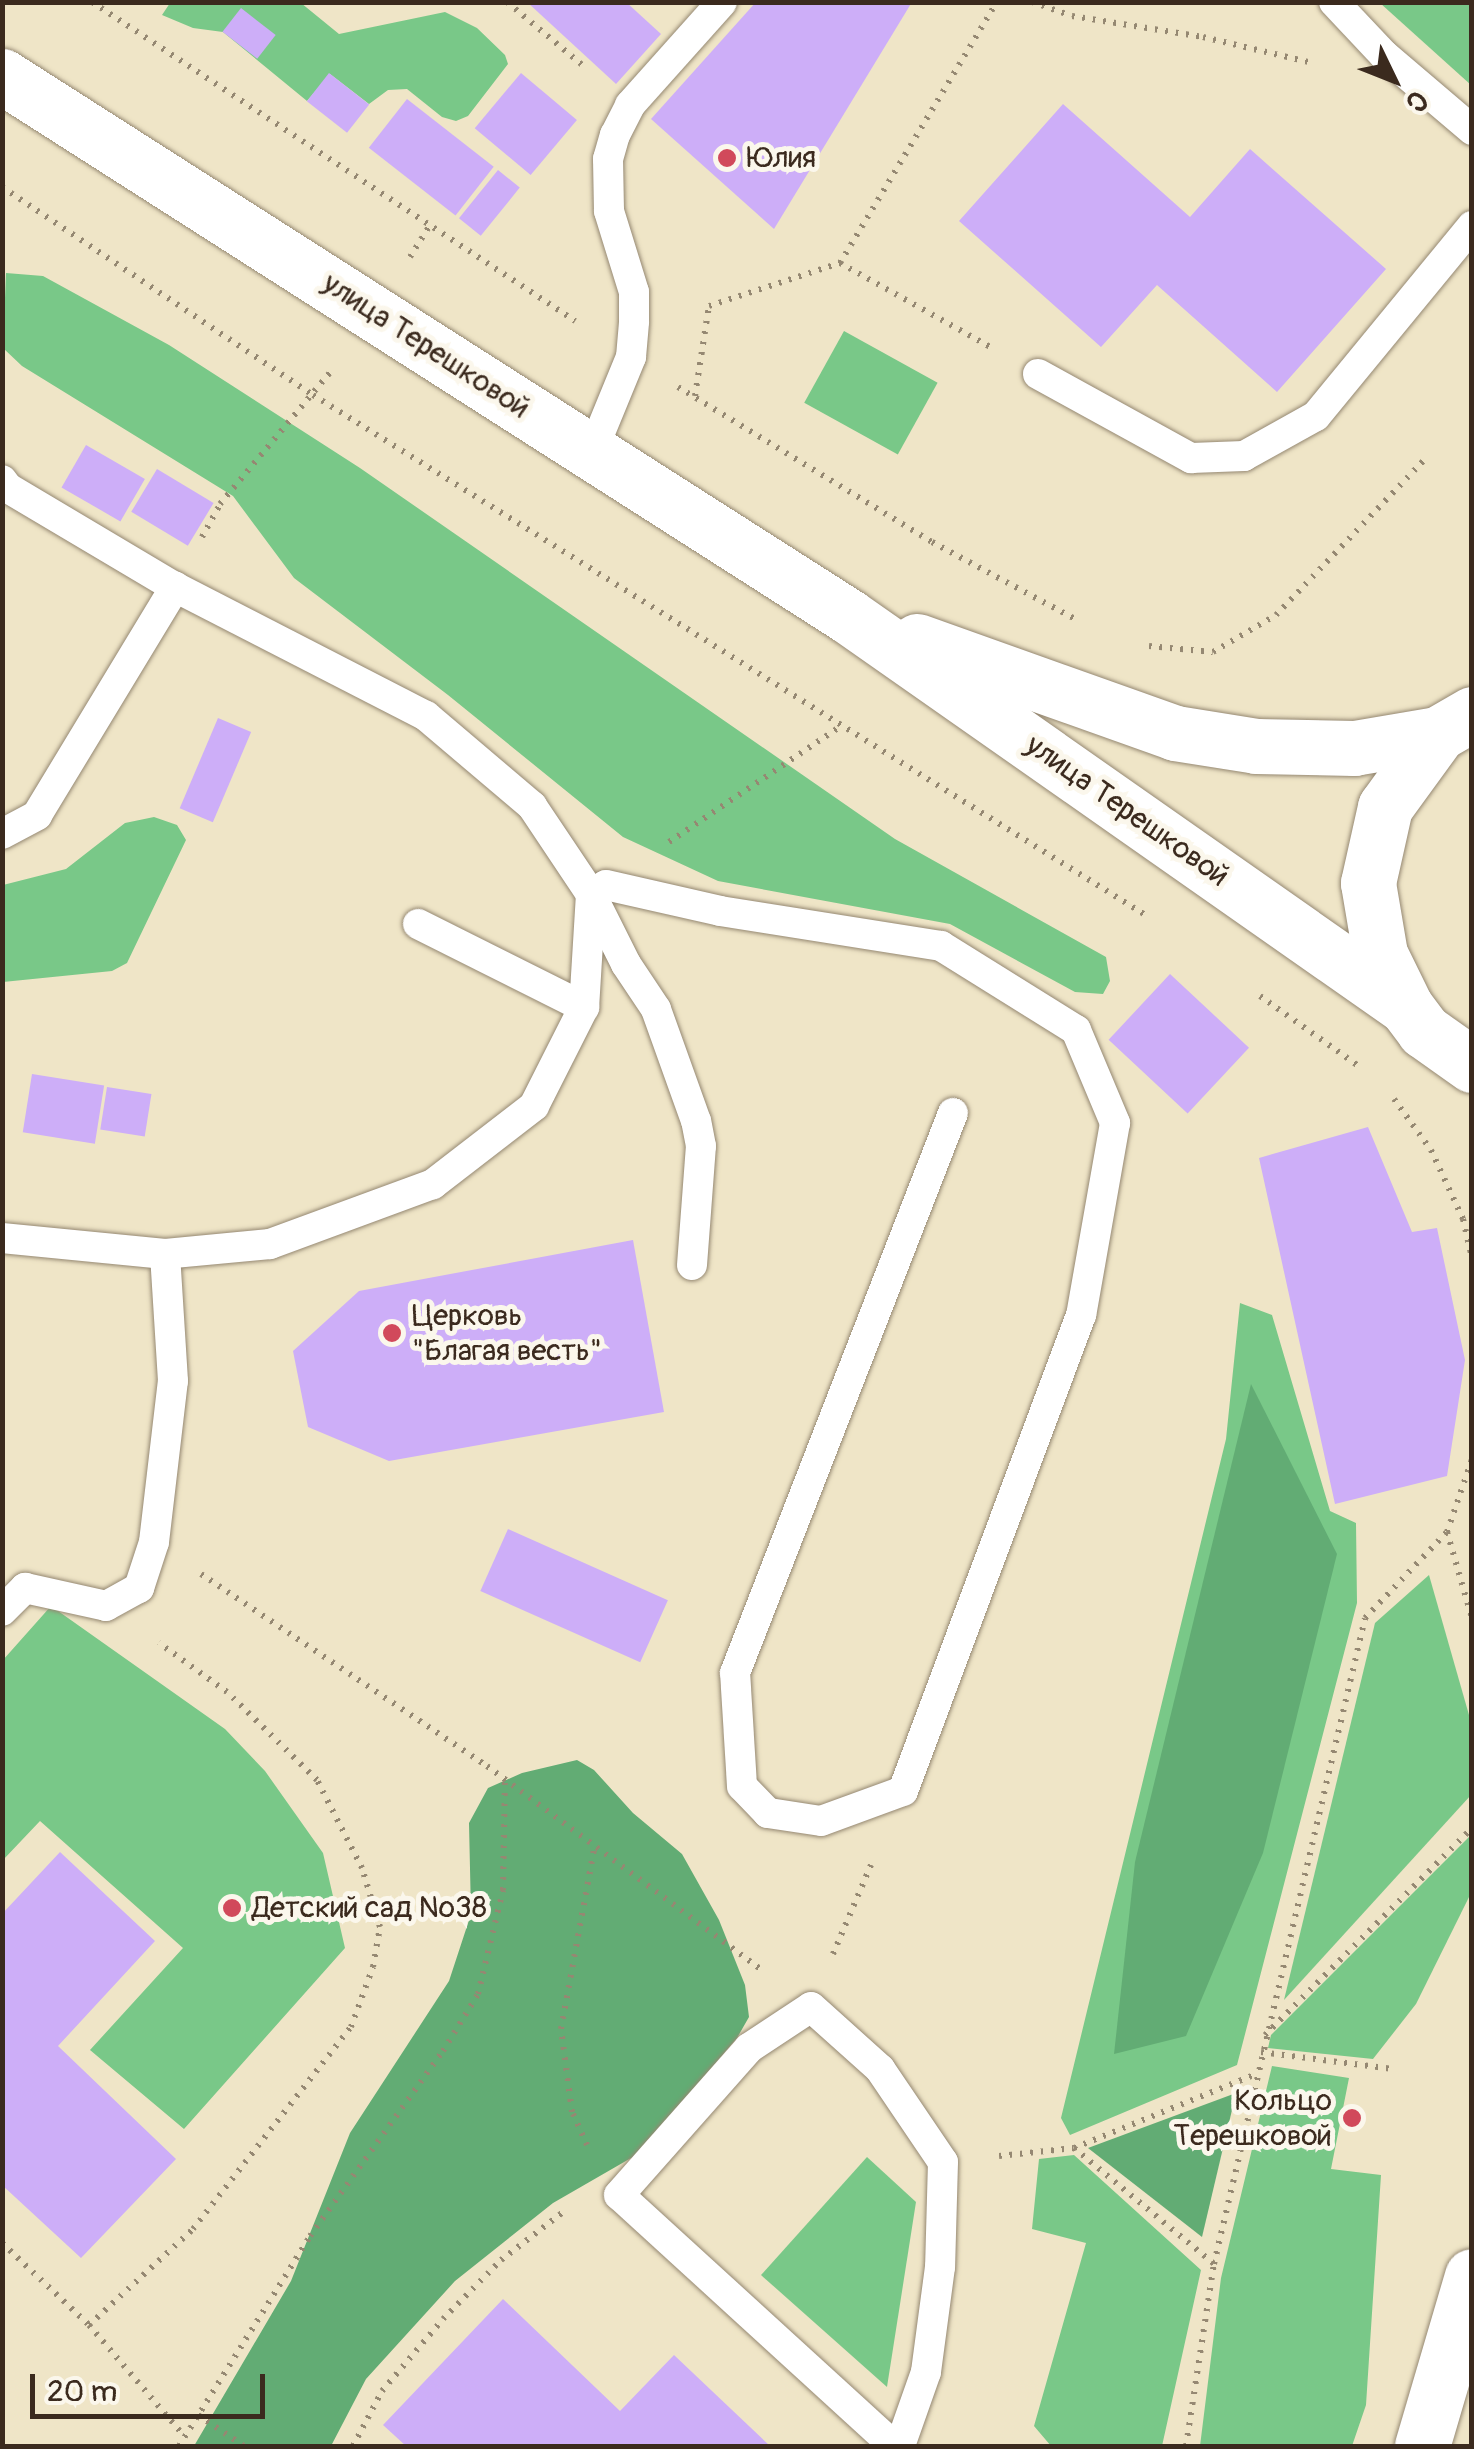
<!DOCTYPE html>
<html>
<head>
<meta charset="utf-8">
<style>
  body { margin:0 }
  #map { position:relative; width:1474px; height:2449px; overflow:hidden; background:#efe5c7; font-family:Pangolin,sans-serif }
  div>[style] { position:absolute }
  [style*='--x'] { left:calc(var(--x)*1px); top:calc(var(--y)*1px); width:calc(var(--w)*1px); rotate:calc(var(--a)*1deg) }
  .green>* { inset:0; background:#79c888; transform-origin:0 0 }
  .forest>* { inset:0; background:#62ac74 }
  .building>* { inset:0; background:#cdaef8; transform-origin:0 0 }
  .path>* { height:6px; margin-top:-3px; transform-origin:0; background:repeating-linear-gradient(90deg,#958872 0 2.5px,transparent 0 10.5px) }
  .roads { filter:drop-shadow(0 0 2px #958872) drop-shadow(0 0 2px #958872) }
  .lane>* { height:30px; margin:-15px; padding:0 15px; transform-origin:15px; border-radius:15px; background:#fff }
  .secondary>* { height:55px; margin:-27.5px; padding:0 27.5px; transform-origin:27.5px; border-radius:27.5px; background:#fff }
  .dots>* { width:28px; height:28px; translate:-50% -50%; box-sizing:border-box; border:5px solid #fbf7ec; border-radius:50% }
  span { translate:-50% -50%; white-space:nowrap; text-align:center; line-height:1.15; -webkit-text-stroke:10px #fbf7ec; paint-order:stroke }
  .poi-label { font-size:30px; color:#3b2a1e }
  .left { translate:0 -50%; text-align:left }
  .right { translate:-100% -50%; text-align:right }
  .street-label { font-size:30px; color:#3b2a1e }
  .frame { position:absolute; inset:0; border:5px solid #3b2a1e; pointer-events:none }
  .north { position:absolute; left:1344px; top:30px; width:100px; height:100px; -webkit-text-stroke:8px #fbf7ec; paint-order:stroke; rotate:133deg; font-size:28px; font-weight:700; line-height:40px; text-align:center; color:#3b2a1e }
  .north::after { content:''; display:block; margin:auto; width:35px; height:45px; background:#3b2a1e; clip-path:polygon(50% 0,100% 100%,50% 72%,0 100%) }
  .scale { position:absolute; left:30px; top:2374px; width:235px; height:45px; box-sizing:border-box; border:5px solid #3b2a1e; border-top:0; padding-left:12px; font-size:30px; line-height:35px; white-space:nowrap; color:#3b2a1e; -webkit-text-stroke:8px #fbf7ec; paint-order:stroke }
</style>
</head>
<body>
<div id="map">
  <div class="green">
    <i style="clip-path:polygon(170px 3px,301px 3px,339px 34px,445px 12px,477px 28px,505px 55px,508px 64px,468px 116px,456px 121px,442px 117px,407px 89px,388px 90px,369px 104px,330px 74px,307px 101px,223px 32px,193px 28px,162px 15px)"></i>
    <i style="clip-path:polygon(1380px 3px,1471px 3px,1471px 85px)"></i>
    <i style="clip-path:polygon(6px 273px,43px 276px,169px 345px,360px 468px,895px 839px,1106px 957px,1110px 981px,1103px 994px,1075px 992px,950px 924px,718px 881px,623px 837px,448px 695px,294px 578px,233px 496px,22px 366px,3px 348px)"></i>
    <i style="left:844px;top:331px;width:107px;height:82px;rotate:29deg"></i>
    <i style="clip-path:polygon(154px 817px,177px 825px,186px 840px,127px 963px,112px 971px,3px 982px,3px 885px,66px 869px,125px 823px)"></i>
    <i style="clip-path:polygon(1240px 1303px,1272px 1315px,1330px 1511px,1356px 1523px,1357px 1603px,1237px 2065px,1070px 2135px,1061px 2118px,1226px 1439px)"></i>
    <i style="clip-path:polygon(1429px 1575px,1471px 1722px,1471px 1795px,1284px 2000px,1375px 1623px)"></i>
    <i style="clip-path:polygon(51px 1606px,225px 1729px,265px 1771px,323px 1853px,345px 1948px,184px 2129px,90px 2050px,183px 1948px,40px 1821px,3px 1860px,3px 1660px)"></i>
    <i style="clip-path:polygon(1471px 1835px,1471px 1893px,1416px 2004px,1373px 2059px,1268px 2048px,1271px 2035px)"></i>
    <i style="clip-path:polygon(1272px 2066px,1349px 2078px,1331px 2169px,1381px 2175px,1366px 2405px,1352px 2446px,1200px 2446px,1221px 2278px)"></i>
    <i style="clip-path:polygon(1074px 2155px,1201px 2270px,1162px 2446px,1051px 2446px,1034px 2426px,1086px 2243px,1032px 2229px,1039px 2159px)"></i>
    <i style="clip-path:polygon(867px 2157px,916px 2202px,887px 2387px,761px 2275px)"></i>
  </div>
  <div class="forest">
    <i style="clip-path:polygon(1251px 1384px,1337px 1554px,1263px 1853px,1186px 2036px,1114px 2054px,1135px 1862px)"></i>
    <i style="clip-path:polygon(577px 1760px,594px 1770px,633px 1813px,682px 1854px,719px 1920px,745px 1985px,749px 2017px,737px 2038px,638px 2154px,553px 2203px,455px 2281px,366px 2379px,331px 2446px,194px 2446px,291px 2281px,350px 2133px,449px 1981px,471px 1914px,469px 1823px,488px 1788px,522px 1773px)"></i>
    <i style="clip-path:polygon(1236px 2093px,1202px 2237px,1088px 2148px)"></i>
  </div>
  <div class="building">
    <i style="clip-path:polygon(527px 2px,626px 2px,661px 34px,616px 84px)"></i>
    <i style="clip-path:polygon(756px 2px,912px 2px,774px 229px,651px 119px)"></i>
    <i style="left:241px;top:8px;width:44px;height:30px;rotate:38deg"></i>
    <i style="left:329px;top:73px;width:51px;height:36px;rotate:38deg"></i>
    <i style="left:521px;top:73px;width:73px;height:72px;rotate:40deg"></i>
    <i style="left:407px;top:99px;width:110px;height:62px;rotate:38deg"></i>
    <i style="clip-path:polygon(1063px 104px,1190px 217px,1250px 149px,1386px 269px,1277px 392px,1157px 285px,1101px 347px,959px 221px)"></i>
    <i style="left:498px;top:170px;width:28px;height:62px;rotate:39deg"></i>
    <i style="left:86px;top:445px;width:68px;height:49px;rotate:30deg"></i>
    <i style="left:157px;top:469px;width:66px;height:50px;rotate:31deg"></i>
    <i style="left:218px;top:718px;width:36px;height:98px;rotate:23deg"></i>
    <i style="left:1170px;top:974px;width:108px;height:90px;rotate:43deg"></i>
    <i style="left:32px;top:1074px;width:73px;height:59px;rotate:9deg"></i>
    <i style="left:107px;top:1087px;width:45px;height:43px;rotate:9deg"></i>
    <i style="clip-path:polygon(1368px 1127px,1412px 1232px,1437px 1228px,1465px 1360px,1447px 1476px,1335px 1504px,1259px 1158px)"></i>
    <i style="clip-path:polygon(633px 1240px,664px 1412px,389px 1461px,308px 1427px,293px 1351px,359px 1291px)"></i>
    <i style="left:508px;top:1529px;width:175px;height:68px;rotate:24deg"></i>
    <i style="clip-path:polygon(60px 1852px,155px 1941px,58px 2046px,176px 2159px,81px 2258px,2px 2185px,2px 1914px)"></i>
    <i style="clip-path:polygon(503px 2299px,620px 2411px,674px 2355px,770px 2446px,406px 2446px,383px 2425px)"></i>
  </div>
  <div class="path">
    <i style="--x:92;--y:2;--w:579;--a:33.44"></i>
    <i style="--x:507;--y:2;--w:104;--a:39.9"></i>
    <i style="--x:1032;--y:2;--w:42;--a:19.3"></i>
    <i style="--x:1072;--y:16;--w:133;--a:9.1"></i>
    <i style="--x:1203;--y:37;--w:109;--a:13.3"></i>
    <i style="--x:2;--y:187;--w:374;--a:33.8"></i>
    <i style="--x:313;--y:395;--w:980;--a:31.99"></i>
    <i style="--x:410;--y:257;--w:36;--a:-58"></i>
    <i style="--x:840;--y:263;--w:174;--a:29.2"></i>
    <i style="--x:678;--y:387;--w:298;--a:31.4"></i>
    <i style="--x:932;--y:542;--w:165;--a:28.3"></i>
    <i style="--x:695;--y:396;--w:91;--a:-81.2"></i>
    <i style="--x:709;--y:306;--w:138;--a:-18.2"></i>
    <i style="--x:840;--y:263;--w:305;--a:-59"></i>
    <i style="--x:202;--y:537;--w:38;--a:-61"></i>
    <i style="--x:220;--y:504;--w:175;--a:-50.1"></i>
    <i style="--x:1149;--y:646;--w:64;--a:5.4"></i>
    <i style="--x:1213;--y:652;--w:73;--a:-30.4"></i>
    <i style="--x:1276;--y:615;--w:217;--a:-46.3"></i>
    <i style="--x:669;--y:842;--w:207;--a:-34"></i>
    <i style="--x:1260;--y:996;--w:123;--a:35.4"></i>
    <i style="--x:1394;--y:1099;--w:63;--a:54"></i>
    <i style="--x:1431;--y:1150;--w:76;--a:65.1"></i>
    <i style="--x:1463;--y:1219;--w:40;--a:77"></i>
    <i style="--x:1447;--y:1532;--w:77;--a:-71.1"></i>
    <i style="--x:201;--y:1574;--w:344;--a:33.9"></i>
    <i style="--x:487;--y:1766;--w:342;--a:36.6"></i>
    <i style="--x:833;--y:1954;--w:97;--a:-66.9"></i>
    <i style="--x:1265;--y:2035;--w:293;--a:-45"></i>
    <i style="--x:1261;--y:2052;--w:133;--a:7.3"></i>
    <i style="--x:587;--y:2145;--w:36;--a:-114"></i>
    <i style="--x:572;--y:2112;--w:84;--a:-97.5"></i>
    <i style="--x:561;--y:2029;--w:188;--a:-79.6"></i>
    <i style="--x:1074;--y:2148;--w:182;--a:39.6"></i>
    <i style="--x:999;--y:2156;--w:75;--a:-6.1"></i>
    <i style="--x:1074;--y:2148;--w:196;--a:-22.1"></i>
    <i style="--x:2;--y:2243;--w:120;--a:43.3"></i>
    <i style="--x:89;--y:2325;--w:146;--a:49.4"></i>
    <i style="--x:89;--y:2325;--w:142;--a:-42.7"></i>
    <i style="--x:193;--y:2229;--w:256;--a:-52"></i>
    <i style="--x:351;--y:2027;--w:64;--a:-69.9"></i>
    <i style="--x:373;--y:1967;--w:41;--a:-80.1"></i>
    <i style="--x:380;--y:1927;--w:62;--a:-107"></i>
    <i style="--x:362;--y:1868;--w:99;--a:-117.1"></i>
    <i style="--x:317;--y:1780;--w:126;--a:-135.6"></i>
    <i style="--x:227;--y:1692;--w:84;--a:-144.2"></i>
    <i style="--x:198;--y:2415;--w:55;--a:34"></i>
    <i style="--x:179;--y:2446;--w:248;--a:-58"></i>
    <i style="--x:310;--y:2236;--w:228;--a:-54.3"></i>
    <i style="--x:443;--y:2051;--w:67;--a:-58.4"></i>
    <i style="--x:478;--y:1994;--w:107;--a:-76.5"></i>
    <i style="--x:503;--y:1890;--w:110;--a:-89"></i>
    <i style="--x:353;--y:2446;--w:62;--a:-62.2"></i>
    <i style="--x:382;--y:2391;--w:94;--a:-49.7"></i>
    <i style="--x:443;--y:2319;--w:83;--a:-45.5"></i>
    <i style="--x:501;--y:2260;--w:82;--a:-37.6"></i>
    <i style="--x:1186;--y:2446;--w:184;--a:-81.3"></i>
    <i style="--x:1214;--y:2264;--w:663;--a:-76.84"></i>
    <i style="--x:1365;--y:1618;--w:119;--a:-46.4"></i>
    <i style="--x:1447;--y:1532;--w:90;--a:73.8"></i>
  </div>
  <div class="roads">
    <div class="lane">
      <i style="--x:1334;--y:2;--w:73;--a:46.7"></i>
      <i style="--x:1384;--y:55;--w:116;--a:40.4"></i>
      <i style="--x:1038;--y:374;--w:175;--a:28.8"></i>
      <i style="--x:1191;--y:458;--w:53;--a:-2.2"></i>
      <i style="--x:1244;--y:456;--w:82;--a:-29.1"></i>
      <i style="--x:1316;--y:416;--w:246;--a:-50.6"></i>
      <i style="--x:592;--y:452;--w:103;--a:-67.7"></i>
      <i style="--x:631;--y:357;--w:36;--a:-85"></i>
      <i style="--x:634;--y:321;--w:29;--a:-90"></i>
      <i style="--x:634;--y:292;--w:85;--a:-107.2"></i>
      <i style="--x:609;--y:211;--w:52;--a:-91.1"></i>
      <i style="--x:608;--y:159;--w:25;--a:-74"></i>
      <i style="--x:615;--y:135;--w:34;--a:-63"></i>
      <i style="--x:630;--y:105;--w:138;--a:-48.2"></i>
      <i style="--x:2;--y:480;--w:10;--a:53"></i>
      <i style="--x:8;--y:488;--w:194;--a:30.7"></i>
      <i style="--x:175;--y:587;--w:282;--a:27.2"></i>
      <i style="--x:426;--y:716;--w:139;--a:40.3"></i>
      <i style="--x:532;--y:806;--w:106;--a:56.2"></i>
      <i style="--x:591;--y:894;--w:113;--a:93.5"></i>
      <i style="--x:584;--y:1007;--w:111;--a:116.8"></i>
      <i style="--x:534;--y:1106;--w:128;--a:142.3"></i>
      <i style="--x:433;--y:1184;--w:174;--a:159.8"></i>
      <i style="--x:270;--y:1244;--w:105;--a:174.6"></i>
      <i style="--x:165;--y:1254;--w:164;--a:-174.4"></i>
      <i style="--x:2;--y:834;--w:40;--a:-28"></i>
      <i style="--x:37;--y:815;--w:267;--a:-58.8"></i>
      <i style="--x:418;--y:924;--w:186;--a:26.6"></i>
      <i style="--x:692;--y:1265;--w:119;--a:-85.7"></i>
      <i style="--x:701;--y:1146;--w:25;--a:-101"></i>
      <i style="--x:696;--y:1121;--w:119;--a:-109.7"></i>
      <i style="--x:656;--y:1009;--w:54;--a:-123.7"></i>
      <i style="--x:626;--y:964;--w:78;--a:-116.6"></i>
      <i style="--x:591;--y:894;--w:17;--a:-31"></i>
      <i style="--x:606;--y:885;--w:117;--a:12.8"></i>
      <i style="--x:720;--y:911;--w:224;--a:9"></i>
      <i style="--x:941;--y:946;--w:159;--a:31.9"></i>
      <i style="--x:1076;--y:1030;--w:101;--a:67.2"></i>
      <i style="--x:1115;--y:1123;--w:195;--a:100"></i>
      <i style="--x:1081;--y:1315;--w:508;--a:110.5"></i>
      <i style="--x:903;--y:1791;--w:87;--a:159.9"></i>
      <i style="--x:821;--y:1821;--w:54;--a:-171.4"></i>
      <i style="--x:768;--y:1813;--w:37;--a:-134"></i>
      <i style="--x:742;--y:1786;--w:113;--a:-93.5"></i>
      <i style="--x:735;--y:1673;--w:601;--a:-68.73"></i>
      <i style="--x:2;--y:1611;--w:33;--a:-45"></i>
      <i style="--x:25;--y:1588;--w:83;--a:12.5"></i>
      <i style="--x:106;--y:1606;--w:38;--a:-29"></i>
      <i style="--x:139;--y:1588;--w:48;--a:-71.9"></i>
      <i style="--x:154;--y:1542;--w:162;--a:-83.3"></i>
      <i style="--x:173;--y:1381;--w:127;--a:-93.6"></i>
      <i style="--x:894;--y:2446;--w:372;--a:-137.6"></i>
      <i style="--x:619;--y:2195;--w:196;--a:-48.5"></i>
      <i style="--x:749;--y:2048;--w:74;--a:-33.5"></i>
      <i style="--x:811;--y:2007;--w:93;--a:41.9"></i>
      <i style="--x:880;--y:2069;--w:112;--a:55.9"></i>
      <i style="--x:943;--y:2162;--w:105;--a:91.6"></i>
      <i style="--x:940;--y:2267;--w:106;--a:97.6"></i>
      <i style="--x:926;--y:2372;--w:78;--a:109.4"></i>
    </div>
    <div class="secondary">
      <i style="--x:2;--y:76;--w:1004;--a:32.55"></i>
      <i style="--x:848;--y:616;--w:681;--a:35.02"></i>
      <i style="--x:917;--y:641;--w:274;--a:19.6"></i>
      <i style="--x:1175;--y:733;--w:82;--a:9.1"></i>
      <i style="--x:1256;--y:746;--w:98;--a:1.2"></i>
      <i style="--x:1354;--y:748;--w:85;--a:-9.5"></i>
      <i style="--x:1472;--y:714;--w:39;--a:150"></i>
      <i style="--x:1438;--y:734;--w:90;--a:126"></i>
      <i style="--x:1385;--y:807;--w:78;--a:102.6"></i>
      <i style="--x:1368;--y:883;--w:72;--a:80.4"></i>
      <i style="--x:1380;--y:954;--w:59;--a:63.9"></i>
      <i style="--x:1406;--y:1007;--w:30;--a:53"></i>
      <i style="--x:1424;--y:1031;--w:59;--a:35.3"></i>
      <i style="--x:1422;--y:2446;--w:177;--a:-73.6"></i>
    </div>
  </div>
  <div class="dots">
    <i style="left:727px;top:158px;background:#d1495b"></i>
    <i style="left:392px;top:1333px;background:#d1495b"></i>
    <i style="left:232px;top:1908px;background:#d1495b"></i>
    <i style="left:1352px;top:2118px;background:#d1495b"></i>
  </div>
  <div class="poi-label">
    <span class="left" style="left:747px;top:158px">Юлия</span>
    <span class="left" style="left:412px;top:1333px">Церковь<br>"Благая весть"</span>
    <span class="left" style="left:252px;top:1908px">Детский сад №38</span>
    <span class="right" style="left:1332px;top:2118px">Кольцо<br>Терешковой</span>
  </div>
  <div class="street-label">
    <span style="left:426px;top:346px;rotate:33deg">улица Терешковой</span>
    <span style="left:1127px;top:811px;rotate:35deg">улица Терешковой</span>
  </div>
  <div class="frame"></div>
  <div class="north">С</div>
  <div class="scale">20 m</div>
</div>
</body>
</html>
